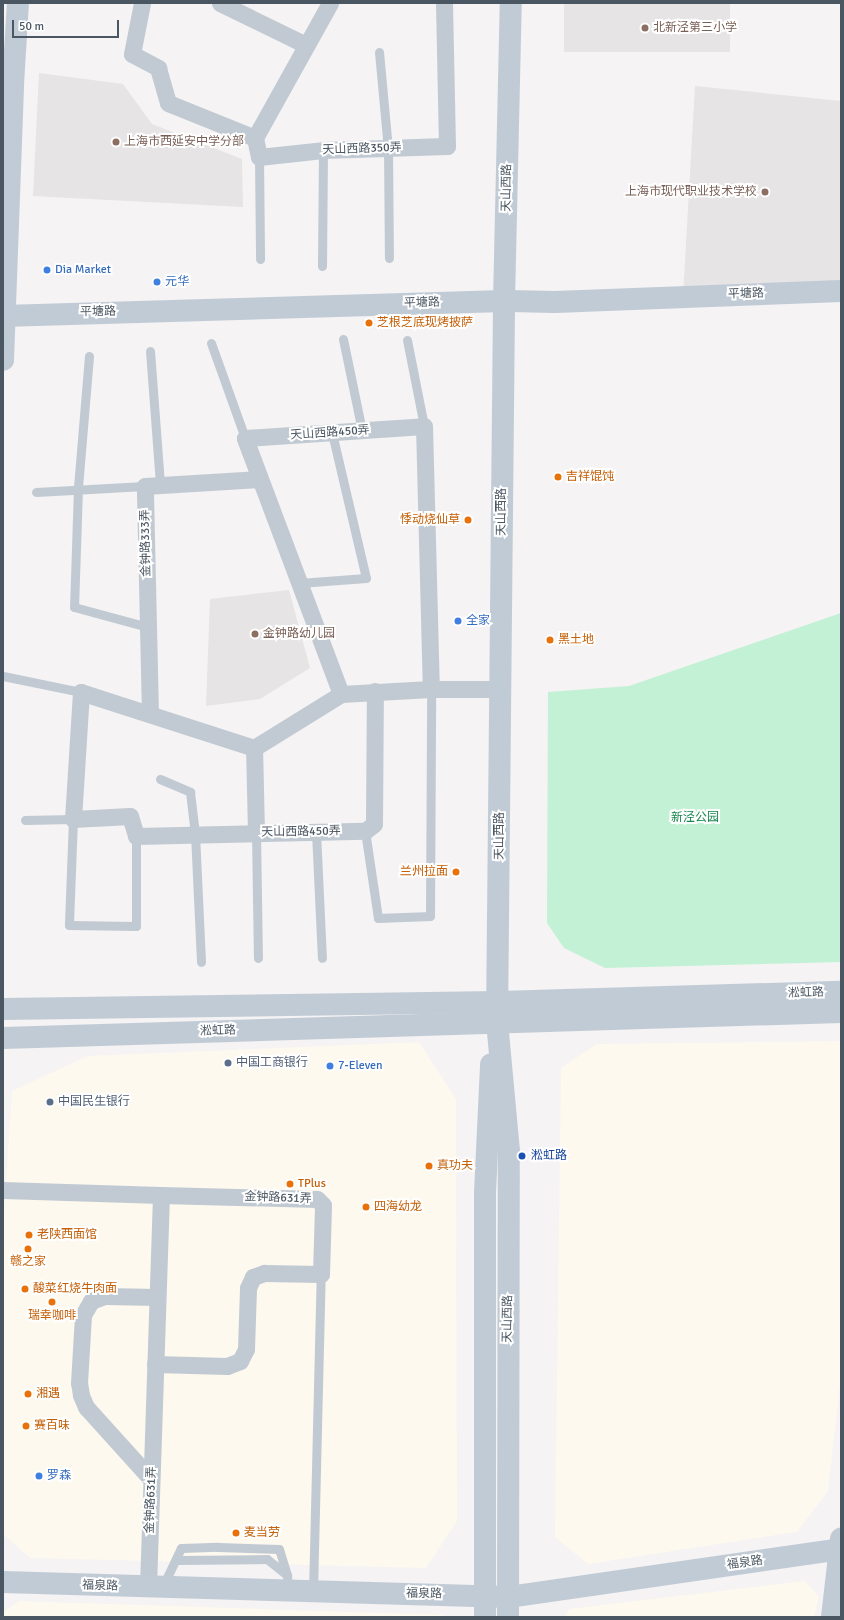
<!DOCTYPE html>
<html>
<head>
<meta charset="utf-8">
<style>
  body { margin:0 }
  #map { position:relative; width:844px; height:1620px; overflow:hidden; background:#f5f3f3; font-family:Signika,"Noto Sans SC",sans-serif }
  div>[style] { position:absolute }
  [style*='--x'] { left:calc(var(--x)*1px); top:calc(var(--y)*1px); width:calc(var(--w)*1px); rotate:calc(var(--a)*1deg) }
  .commercial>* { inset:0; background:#fdf9ef }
  .education>* { inset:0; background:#e6e4e5; transform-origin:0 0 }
  .green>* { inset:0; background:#c3f1d5 }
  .lane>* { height:9px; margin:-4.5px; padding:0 4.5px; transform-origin:4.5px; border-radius:4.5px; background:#c1cad2 }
  .street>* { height:17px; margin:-8.5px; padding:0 8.5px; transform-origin:8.5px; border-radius:8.5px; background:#c1cad2 }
  .secondary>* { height:22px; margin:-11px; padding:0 11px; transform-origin:11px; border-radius:11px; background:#c1cbd6 }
  .dots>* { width:11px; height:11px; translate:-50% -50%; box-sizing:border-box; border:2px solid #fff; border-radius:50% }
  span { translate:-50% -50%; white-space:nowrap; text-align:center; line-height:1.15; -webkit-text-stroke:4px #fff; paint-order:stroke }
  .education-label { font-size:12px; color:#785e54 }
  .left { translate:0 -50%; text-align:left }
  .right { translate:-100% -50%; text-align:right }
  .street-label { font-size:12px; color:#4a5661 }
  .shop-label { font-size:12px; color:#366cbe }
  .food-label { font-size:12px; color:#c56008 }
  .park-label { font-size:12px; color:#17864f }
  .service-label { font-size:12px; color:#4e5e75 }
  .transit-label { font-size:12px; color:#164399 }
  .frame { position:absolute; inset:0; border:4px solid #4a5661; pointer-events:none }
  .scale { position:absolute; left:12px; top:20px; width:107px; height:18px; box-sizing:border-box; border:2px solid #4a5661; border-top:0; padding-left:5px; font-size:12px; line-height:14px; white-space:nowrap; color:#4a5661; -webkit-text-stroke:3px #fff; paint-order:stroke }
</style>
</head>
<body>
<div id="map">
  <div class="commercial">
    <i style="clip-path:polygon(841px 1041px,841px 1376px,828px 1491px,797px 1532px,588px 1564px,555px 1537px,561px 1068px,597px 1044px)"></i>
    <i style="clip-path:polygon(419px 1042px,456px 1099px,457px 1521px,426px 1568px,30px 1558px,3px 1534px,3px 1226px,12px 1091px,88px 1056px)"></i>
    <i style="clip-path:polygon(805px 1581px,819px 1597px,814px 1617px,565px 1617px,569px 1609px)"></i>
    <i style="clip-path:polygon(19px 1601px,443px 1615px,444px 1617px,3px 1617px,3px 1612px)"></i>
  </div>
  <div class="education">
    <i style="left:564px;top:3px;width:166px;height:49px"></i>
    <i style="clip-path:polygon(39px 73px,123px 84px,152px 124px,242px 159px,243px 207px,33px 196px)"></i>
    <i style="clip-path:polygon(695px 86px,841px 101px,841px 283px,683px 296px)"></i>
    <i style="clip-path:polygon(289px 590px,310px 668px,260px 699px,206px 706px,210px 599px)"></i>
  </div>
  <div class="green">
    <i style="clip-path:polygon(841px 613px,841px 962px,605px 968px,564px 948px,547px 923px,548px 692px,629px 686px)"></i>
  </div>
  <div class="lane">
    <i style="--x:379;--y:52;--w:97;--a:84.7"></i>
    <i style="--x:388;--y:149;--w:109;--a:89.5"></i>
    <i style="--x:259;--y:157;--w:102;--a:89.4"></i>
    <i style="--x:322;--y:266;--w:116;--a:-89.5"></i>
    <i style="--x:343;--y:339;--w:94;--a:78.3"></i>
    <i style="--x:407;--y:340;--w:88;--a:78.8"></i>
    <i style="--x:211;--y:343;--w:101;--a:70.3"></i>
    <i style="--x:150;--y:351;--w:134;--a:85.7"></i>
    <i style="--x:89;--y:356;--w:132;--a:94.8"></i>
    <i style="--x:78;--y:488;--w:119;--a:91.9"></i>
    <i style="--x:74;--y:607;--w:77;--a:15.1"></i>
    <i style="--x:36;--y:492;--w:109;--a:-3.2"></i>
    <i style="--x:299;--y:583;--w:67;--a:-4.3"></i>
    <i style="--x:366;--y:578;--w:149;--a:-103.2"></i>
    <i style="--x:3;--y:676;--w:80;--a:11.6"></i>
    <i style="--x:160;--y:779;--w:33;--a:23"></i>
    <i style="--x:190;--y:792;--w:42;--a:83.2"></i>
    <i style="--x:195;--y:834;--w:128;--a:87.3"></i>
    <i style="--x:25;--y:820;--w:48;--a:-1.2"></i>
    <i style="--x:73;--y:819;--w:106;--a:92.2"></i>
    <i style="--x:69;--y:925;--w:67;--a:0.9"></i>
    <i style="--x:136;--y:926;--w:90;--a:-90"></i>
    <i style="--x:365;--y:831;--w:88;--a:81.5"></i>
    <i style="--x:378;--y:918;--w:52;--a:-2.2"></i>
    <i style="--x:430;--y:916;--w:227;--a:-89.7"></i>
    <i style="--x:316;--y:832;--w:126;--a:87.3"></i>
    <i style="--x:256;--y:833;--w:125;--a:89.1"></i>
    <i style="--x:177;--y:1560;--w:90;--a:-0.6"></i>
    <i style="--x:267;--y:1559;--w:26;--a:39"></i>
    <i style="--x:163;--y:1586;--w:42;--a:-64.7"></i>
    <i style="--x:181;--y:1548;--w:37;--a:-2"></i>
    <i style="--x:218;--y:1547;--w:61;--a:1.9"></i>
    <i style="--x:279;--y:1549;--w:27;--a:73"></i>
    <i style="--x:287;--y:1575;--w:15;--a:86"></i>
    <i style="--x:313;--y:1592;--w:318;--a:-88.6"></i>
  </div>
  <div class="street">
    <i style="--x:142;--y:3;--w:52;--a:101.1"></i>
    <i style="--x:132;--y:54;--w:30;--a:28"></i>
    <i style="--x:158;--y:68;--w:36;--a:74"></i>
    <i style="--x:168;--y:103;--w:94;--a:21.9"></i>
    <i style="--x:220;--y:3;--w:96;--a:26"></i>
    <i style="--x:330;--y:3;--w:154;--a:119.1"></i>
    <i style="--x:255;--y:138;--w:19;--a:78"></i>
    <i style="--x:259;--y:157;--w:64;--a:-6.2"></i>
    <i style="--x:323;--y:150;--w:124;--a:-1.8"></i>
    <i style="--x:447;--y:146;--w:143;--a:-91.2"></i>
    <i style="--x:341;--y:694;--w:273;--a:-110.6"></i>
    <i style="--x:245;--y:438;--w:179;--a:-3.8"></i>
    <i style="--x:424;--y:426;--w:263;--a:88.5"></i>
    <i style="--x:150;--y:714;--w:228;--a:-91.3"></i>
    <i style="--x:145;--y:486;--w:114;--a:-3.5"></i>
    <i style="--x:254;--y:748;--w:182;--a:-162.1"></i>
    <i style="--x:81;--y:692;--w:127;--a:93.6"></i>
    <i style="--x:73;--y:819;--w:57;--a:-3"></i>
    <i style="--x:130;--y:816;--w:21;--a:73"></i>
    <i style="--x:136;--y:836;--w:229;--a:-1.3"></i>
    <i style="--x:365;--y:831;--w:11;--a:-38"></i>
    <i style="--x:374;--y:824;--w:133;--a:-89.6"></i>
    <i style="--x:256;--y:833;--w:85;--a:-91.3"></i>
    <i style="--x:254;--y:748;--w:102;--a:-31.8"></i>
    <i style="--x:341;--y:694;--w:90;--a:-3.2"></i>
    <i style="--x:431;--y:689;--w:70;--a:0"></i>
    <i style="--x:3;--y:1190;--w:158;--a:1.8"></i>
    <i style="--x:161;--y:1195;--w:392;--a:91.9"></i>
    <i style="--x:155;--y:1364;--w:72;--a:1.6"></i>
    <i style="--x:227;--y:1366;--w:14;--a:-21"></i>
    <i style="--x:240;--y:1361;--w:13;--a:-63"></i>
    <i style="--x:246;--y:1349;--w:61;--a:-88.1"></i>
    <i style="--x:248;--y:1288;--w:12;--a:-66"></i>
    <i style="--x:253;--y:1277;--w:12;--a:-20"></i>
    <i style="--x:264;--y:1273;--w:57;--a:1"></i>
    <i style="--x:321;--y:1274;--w:69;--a:-88.3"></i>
    <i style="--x:323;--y:1205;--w:8;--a:-135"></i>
    <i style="--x:317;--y:1199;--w:156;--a:-178.5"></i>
    <i style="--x:151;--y:1479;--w:97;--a:-132.1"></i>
    <i style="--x:86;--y:1407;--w:13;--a:-113"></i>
    <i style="--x:81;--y:1395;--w:12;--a:-99"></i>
    <i style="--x:79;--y:1383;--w:68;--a:-86.6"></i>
    <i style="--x:83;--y:1315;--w:16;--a:-60"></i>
    <i style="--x:91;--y:1301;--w:15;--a:-20"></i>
    <i style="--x:105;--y:1296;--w:52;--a:1.1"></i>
  </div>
  <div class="secondary">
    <i style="--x:3;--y:316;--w:501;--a:-1.71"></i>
    <i style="--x:504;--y:301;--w:51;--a:1.1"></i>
    <i style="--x:555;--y:302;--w:286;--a:-2.2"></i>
    <i style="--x:3;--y:360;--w:276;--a:-87.9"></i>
    <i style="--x:13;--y:84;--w:81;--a:-86.5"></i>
    <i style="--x:3;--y:1009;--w:494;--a:-0.8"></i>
    <i style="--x:497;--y:1002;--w:344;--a:-1.7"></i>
    <i style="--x:3;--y:1038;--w:838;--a:-1.78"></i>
    <i style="--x:3;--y:1582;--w:505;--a:1.7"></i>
    <i style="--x:508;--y:1597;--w:336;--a:-8.2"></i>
    <i style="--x:485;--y:1617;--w:424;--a:-90"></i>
    <i style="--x:485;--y:1193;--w:129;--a:-87.3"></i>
    <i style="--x:508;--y:1617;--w:466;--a:-89.9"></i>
    <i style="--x:509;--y:1151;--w:130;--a:-95.3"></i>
    <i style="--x:497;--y:1022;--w:721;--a:-89.44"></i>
    <i style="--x:504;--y:301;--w:298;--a:-88.7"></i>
    <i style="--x:832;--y:1617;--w:79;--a:-83.4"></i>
  </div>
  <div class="dots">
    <i style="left:645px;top:28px;background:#8d6e63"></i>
    <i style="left:116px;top:142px;background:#8d6e63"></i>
    <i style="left:765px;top:192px;background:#8d6e63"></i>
    <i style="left:47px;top:270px;background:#3f7fe0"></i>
    <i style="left:157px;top:282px;background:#3f7fe0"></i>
    <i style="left:369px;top:323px;background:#e8710a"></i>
    <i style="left:558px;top:477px;background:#e8710a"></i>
    <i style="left:468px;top:520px;background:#e8710a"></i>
    <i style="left:458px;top:621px;background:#3f7fe0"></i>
    <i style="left:255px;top:634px;background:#8d6e63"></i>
    <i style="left:550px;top:640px;background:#e8710a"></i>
    <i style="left:456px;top:872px;background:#e8710a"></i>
    <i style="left:228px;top:1063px;background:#5c6f8a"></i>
    <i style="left:330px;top:1066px;background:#3f7fe0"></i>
    <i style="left:50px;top:1102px;background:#5c6f8a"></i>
    <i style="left:522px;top:1156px;background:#1a4fb4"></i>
    <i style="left:429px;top:1166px;background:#e8710a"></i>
    <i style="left:290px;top:1184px;background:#e8710a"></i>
    <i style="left:366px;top:1207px;background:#e8710a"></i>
    <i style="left:29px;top:1235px;background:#e8710a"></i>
    <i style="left:28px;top:1249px;background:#e8710a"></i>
    <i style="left:25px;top:1289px;background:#e8710a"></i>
    <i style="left:52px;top:1302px;background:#e8710a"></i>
    <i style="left:28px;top:1394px;background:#e8710a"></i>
    <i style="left:26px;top:1426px;background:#e8710a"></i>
    <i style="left:39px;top:1476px;background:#3f7fe0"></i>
    <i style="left:236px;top:1533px;background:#e8710a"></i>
  </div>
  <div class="education-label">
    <span class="left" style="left:653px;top:28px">北新泾第三小学</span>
    <span class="left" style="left:124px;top:142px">上海市西延安中学分部</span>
    <span class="right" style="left:757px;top:192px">上海市现代职业技术学校</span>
    <span class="left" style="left:263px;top:634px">金钟路幼儿园</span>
  </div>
  <div class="street-label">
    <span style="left:362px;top:149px;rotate:-2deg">天山西路350弄</span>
    <span style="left:507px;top:188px;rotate:-89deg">天山西路</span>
    <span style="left:746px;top:294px;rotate:-2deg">平塘路</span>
    <span style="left:422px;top:303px;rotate:-2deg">平塘路</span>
    <span style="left:98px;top:312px;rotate:-1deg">平塘路</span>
    <span style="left:330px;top:433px;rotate:-4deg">天山西路450弄</span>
    <span style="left:502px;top:512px;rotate:-90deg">天山西路</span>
    <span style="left:146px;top:543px;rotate:-91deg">金钟路333弄</span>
    <span style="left:301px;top:832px;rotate:-1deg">天山西路450弄</span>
    <span style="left:500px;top:836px;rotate:-90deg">天山西路</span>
    <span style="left:806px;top:993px;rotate:-2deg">淞虹路</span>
    <span style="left:218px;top:1031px;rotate:-2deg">淞虹路</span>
    <span style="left:278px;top:1198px;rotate:2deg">金钟路631弄</span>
    <span style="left:508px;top:1319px;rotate:-89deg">天山西路</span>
    <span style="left:151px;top:1500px;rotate:-88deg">金钟路631弄</span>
    <span style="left:745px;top:1563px;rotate:-8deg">福泉路</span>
    <span style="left:100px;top:1586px;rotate:2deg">福泉路</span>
    <span style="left:424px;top:1594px;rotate:1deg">福泉路</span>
  </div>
  <div class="shop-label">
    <span class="left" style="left:55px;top:270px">Dia Market</span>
    <span class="left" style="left:165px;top:282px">元华</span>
    <span class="left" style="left:466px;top:621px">全家</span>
    <span class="left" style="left:338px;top:1066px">7-Eleven</span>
    <span class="left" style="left:47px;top:1476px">罗森</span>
  </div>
  <div class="food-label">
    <span class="left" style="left:377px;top:323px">芝根芝底现烤披萨</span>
    <span class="left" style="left:566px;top:477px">吉祥馄饨</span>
    <span class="right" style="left:460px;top:520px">悸动烧仙草</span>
    <span class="left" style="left:558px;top:640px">黑土地</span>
    <span class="right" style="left:448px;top:872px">兰州拉面</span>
    <span class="left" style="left:437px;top:1166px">真功夫</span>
    <span class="left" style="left:298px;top:1184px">TPlus</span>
    <span class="left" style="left:374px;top:1207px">四海幼龙</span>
    <span class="left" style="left:37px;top:1235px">老陕西面馆</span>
    <span style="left:28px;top:1262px">赣之家</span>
    <span class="left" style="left:33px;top:1289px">酸菜红烧牛肉面</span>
    <span style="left:52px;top:1316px">瑞幸咖啡</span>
    <span class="left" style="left:36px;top:1394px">湘遇</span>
    <span class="left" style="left:34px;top:1426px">赛百味</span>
    <span class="left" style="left:244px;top:1533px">麦当劳</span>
  </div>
  <div class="park-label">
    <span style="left:695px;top:818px">新泾公园</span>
  </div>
  <div class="service-label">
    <span class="left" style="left:236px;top:1063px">中国工商银行</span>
    <span class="left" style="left:58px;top:1102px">中国民生银行</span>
  </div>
  <div class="transit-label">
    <span class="left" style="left:531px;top:1156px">淞虹路</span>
  </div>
  <div class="frame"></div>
  <div class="scale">50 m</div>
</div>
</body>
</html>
